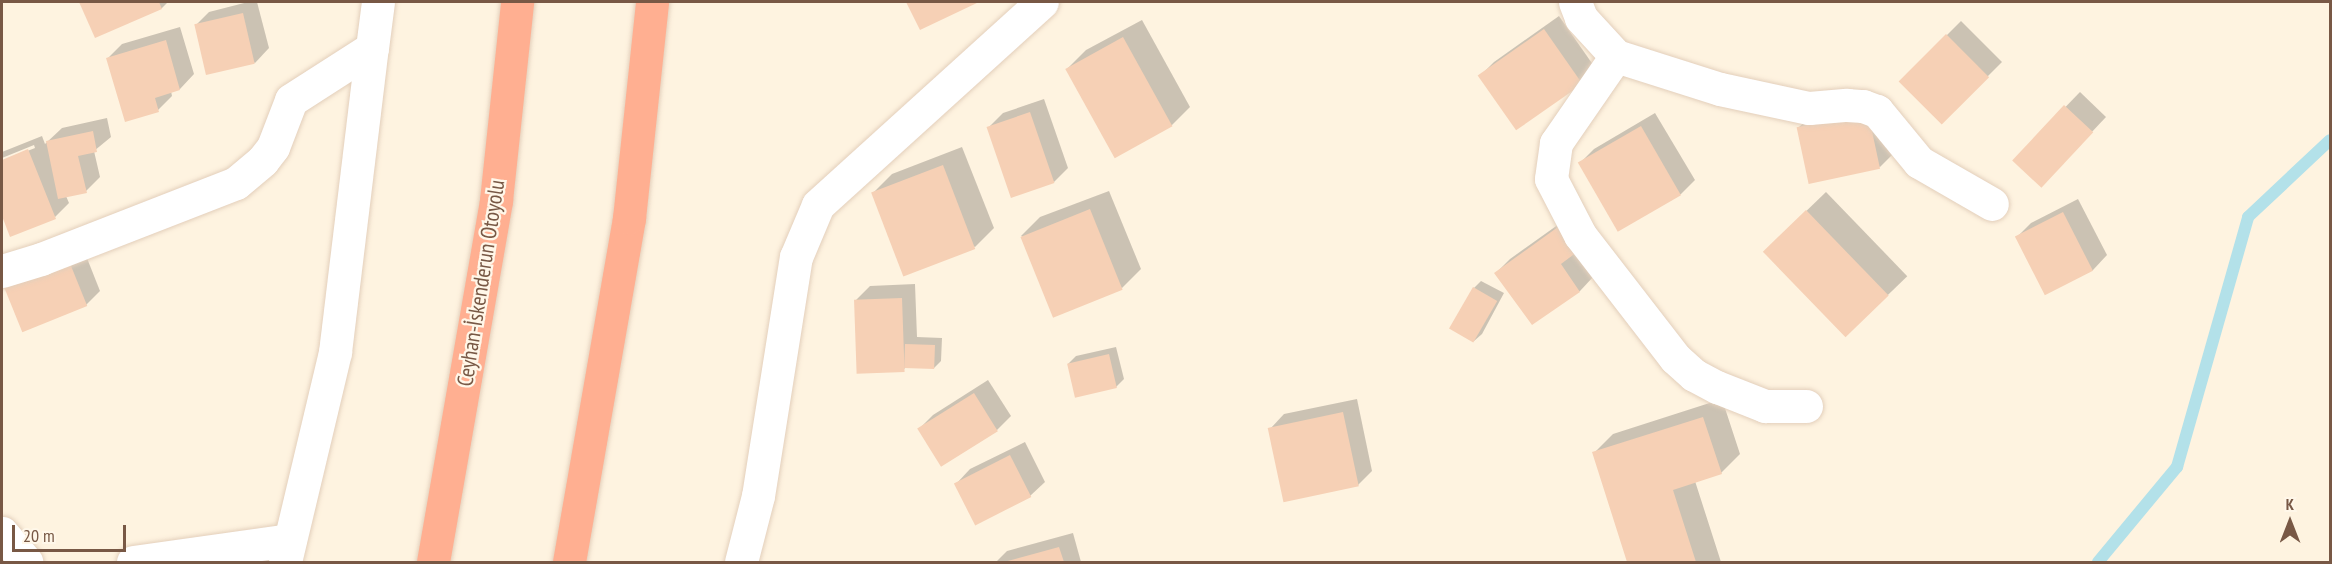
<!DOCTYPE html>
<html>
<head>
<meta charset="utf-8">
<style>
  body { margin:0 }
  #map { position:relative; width:2332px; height:564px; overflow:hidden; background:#fef3e0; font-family:"PT Sans Narrow",sans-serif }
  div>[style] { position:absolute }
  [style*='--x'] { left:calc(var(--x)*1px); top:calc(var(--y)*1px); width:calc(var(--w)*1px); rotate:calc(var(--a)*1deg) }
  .shadow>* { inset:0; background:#0003; transform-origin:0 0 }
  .stream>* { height:12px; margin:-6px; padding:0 6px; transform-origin:6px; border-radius:6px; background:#b3e1e9 }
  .building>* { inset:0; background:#f6d0b5; transform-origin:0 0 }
  .roads { filter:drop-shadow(0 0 2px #e3cfbb) drop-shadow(0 0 2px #e3cfbb) }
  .street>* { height:33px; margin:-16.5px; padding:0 16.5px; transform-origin:16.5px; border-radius:16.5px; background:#fff }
  .highway>* { height:33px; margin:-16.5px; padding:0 16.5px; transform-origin:16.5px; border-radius:16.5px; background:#ffaf91 }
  span { translate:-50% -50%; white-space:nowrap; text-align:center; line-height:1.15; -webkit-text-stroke:4.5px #fff7e9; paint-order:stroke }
  .street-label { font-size:22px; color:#785845 }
  .frame { position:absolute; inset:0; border:3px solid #785845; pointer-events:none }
  .north { position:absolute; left:2260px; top:492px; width:60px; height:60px; -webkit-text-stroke:4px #fff7e9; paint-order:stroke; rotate:0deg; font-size:16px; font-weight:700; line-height:24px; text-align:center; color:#785845 }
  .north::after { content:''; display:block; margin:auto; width:21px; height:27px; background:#785845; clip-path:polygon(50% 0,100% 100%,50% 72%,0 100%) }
  .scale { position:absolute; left:12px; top:525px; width:114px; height:27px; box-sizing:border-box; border:3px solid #785845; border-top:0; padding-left:8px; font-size:18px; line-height:21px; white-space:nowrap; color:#785845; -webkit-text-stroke:4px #fff7e9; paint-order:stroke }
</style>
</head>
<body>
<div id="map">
  <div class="shadow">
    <i style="clip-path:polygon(81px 2px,168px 2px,162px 8px,95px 36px)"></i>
    <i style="clip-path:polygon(248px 2px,257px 2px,269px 48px,255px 63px,195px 26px,209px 12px)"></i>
    <i style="clip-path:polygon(907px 2px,975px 2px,921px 28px)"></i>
    <i style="clip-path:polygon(1559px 16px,1596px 69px,1582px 83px,1480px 76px,1494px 62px)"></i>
    <i style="clip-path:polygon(1142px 20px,1190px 107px,1171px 126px,1067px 69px,1086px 50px)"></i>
    <i style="left:1961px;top:21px;width:58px;height:86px;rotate:45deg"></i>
    <i style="clip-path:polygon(180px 27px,194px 74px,180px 89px,171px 91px,172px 96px,158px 110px,108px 58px,122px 44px)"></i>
    <i style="clip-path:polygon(2080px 92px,2106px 117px,2055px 171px,2014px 160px)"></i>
    <i style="clip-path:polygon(1882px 98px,1894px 153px,1880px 167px,1798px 128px,1813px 114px)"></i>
    <i style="clip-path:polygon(1044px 99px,1068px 168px,1054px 182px,989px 127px,1003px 113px)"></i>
    <i style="clip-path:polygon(1655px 113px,1695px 180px,1681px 194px,1619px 230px,1580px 163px,1594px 149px)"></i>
    <i style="clip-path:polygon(107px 118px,111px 137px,94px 151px,100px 177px,86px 191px,66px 196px,69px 203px,55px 217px,11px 235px,2px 212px,2px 161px,35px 148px,34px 145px,2px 158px,2px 152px,42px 136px,45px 144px,62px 128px)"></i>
    <i style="clip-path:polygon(962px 147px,994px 228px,975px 247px,873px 193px,892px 174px)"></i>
    <i style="clip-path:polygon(1109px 191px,1141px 269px,1122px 288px,1021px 236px,1040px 217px)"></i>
    <i style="left:1826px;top:192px;width:117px;height:86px;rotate:46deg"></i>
    <i style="clip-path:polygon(2078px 199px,2107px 255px,2093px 270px,2046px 293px,2017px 237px,2031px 223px)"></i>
    <i style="clip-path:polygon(1573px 214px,1594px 276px,1580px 291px,1532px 323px,1496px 273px,1510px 259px)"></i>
    <i style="clip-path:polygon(81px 243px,100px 291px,86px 305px,3px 281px)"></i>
    <i style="clip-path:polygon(1481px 281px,1504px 293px,1482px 334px,1474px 341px,1474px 288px)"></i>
    <i style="clip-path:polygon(915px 284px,917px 337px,942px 338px,941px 361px,934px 368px,906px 367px,903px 370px,855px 301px,870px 286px)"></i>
    <i style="clip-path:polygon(1116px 347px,1124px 379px,1116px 387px,1068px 364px,1076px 356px)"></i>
    <i style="clip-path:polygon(988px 380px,1011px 416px,997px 430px,919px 429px,933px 415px)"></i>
    <i style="clip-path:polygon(1357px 399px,1372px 471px,1358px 485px,1270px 429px,1284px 414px)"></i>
    <i style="clip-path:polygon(1722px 399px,1740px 454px,1721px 473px,1695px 481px,1721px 562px,1629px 562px,1594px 453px,1613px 434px)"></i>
    <i style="clip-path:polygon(1025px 442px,1045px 482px,1030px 496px,956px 484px,970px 469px)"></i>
    <i style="clip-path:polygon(1073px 533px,1081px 562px,996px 562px,1007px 551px)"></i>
  </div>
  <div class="stream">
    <i style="--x:2098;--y:562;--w:124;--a:-50.3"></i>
    <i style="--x:2177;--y:467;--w:260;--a:-74.1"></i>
    <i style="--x:2248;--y:217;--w:112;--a:-43.2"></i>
  </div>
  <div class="building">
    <i style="clip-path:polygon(79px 2px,159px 2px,162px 9px,95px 38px)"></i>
    <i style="clip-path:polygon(906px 2px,979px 2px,920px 30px)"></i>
    <i style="left:243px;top:13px;width:52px;height:50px;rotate:77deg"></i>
    <i style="left:1544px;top:29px;width:67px;height:81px;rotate:55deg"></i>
    <i style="left:1946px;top:34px;width:61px;height:67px;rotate:45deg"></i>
    <i style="left:1123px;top:37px;width:102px;height:66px;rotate:61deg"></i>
    <i style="clip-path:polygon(166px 40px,180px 90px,155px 98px,159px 112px,125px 122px,106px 58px)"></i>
    <i style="left:2064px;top:105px;width:40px;height:76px;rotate:43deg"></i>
    <i style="left:1030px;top:112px;width:75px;height:46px;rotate:71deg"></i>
    <i style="left:1868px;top:112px;width:58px;height:73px;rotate:78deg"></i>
    <i style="left:1641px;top:126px;width:80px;height:73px;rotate:60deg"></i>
    <i style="clip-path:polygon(93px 131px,97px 152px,78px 156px,87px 193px,58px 199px,46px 141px)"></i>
    <i style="clip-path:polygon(28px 149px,56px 219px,10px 237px,2px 216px,2px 160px)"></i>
    <i style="left:943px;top:165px;width:90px;height:77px;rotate:69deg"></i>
    <i style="left:1090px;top:209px;width:87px;height:75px;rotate:68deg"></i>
    <i style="left:1806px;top:210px;width:119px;height:60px;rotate:46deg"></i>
    <i style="left:2063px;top:212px;width:66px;height:54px;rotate:63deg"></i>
    <i style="clip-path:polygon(1558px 227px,1577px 252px,1561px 264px,1580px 292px,1532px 325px,1494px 273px)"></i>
    <i style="left:67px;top:256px;width:54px;height:70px;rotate:68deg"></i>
    <i style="left:1473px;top:287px;width:28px;height:48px;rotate:30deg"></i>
    <i style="left:902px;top:298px;width:74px;height:48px;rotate:88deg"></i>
    <i style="left:905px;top:344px;width:30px;height:24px;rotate:2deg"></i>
    <i style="left:1109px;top:354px;width:35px;height:43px;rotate:77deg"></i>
    <i style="left:974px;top:393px;width:45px;height:67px;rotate:58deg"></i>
    <i style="left:1343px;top:412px;width:76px;height:77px;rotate:78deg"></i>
    <i style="clip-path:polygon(1703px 417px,1722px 474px,1673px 490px,1696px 562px,1627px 562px,1592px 452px)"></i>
    <i style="left:1010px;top:455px;width:47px;height:63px;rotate:63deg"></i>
    <i style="clip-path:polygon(1059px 547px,1064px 562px,1004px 562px)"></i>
  </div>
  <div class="roads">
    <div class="street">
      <i style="--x:1575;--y:2;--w:17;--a:69"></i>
      <i style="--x:1581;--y:18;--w:52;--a:47.4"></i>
      <i style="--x:1616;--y:56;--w:109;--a:17.6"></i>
      <i style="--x:1720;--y:89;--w:91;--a:12.1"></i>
      <i style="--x:1809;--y:108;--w:38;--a:-5"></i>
      <i style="--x:1847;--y:105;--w:16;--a:4"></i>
      <i style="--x:1863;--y:106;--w:15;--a:20"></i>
      <i style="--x:1877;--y:111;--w:66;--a:50.5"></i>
      <i style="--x:1919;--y:162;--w:84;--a:29.9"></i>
      <i style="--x:1616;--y:56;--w:106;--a:124.6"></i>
      <i style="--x:1556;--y:143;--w:36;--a:98"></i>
      <i style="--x:1551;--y:179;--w:63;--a:62.6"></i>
      <i style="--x:1580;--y:235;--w:155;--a:52.3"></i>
      <i style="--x:1675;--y:358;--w:25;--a:42"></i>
      <i style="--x:1694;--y:375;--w:26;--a:28"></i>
      <i style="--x:1717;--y:387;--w:52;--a:21.6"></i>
      <i style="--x:1765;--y:406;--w:41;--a:0"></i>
      <i style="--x:2;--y:271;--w:41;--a:-17.1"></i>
      <i style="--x:41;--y:259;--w:209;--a:-21.3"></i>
      <i style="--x:236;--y:183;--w:35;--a:-40"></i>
      <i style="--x:263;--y:160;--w:16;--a:-52"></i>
      <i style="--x:273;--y:147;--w:50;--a:-69"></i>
      <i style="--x:291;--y:100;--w:96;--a:-32.7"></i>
      <i style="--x:372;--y:48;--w:46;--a:-82.6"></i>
      <i style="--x:2;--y:533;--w:38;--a:50"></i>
      <i style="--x:133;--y:562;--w:158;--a:-8"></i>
      <i style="--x:285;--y:562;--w:216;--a:-76.6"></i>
      <i style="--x:335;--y:352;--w:306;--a:-83.1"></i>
      <i style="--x:741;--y:562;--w:68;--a:-75.6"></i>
      <i style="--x:758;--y:496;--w:242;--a:-81"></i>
      <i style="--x:796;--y:257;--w:56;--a:-67.1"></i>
      <i style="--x:818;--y:205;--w:302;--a:-42.2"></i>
    </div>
    <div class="highway">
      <i style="--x:433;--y:562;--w:367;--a:-80.1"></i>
      <i style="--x:496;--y:200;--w:199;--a:-83.9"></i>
      <i style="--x:569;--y:562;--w:349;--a:-80.1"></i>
      <i style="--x:629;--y:218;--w:217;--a:-83.9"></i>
    </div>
  </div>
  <div class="street-label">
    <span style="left:481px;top:283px;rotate:-81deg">Ceyhan-İskenderun Otoyolu</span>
  </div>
  <div class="frame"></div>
  <div class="north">K</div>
  <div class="scale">20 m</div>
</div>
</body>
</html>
